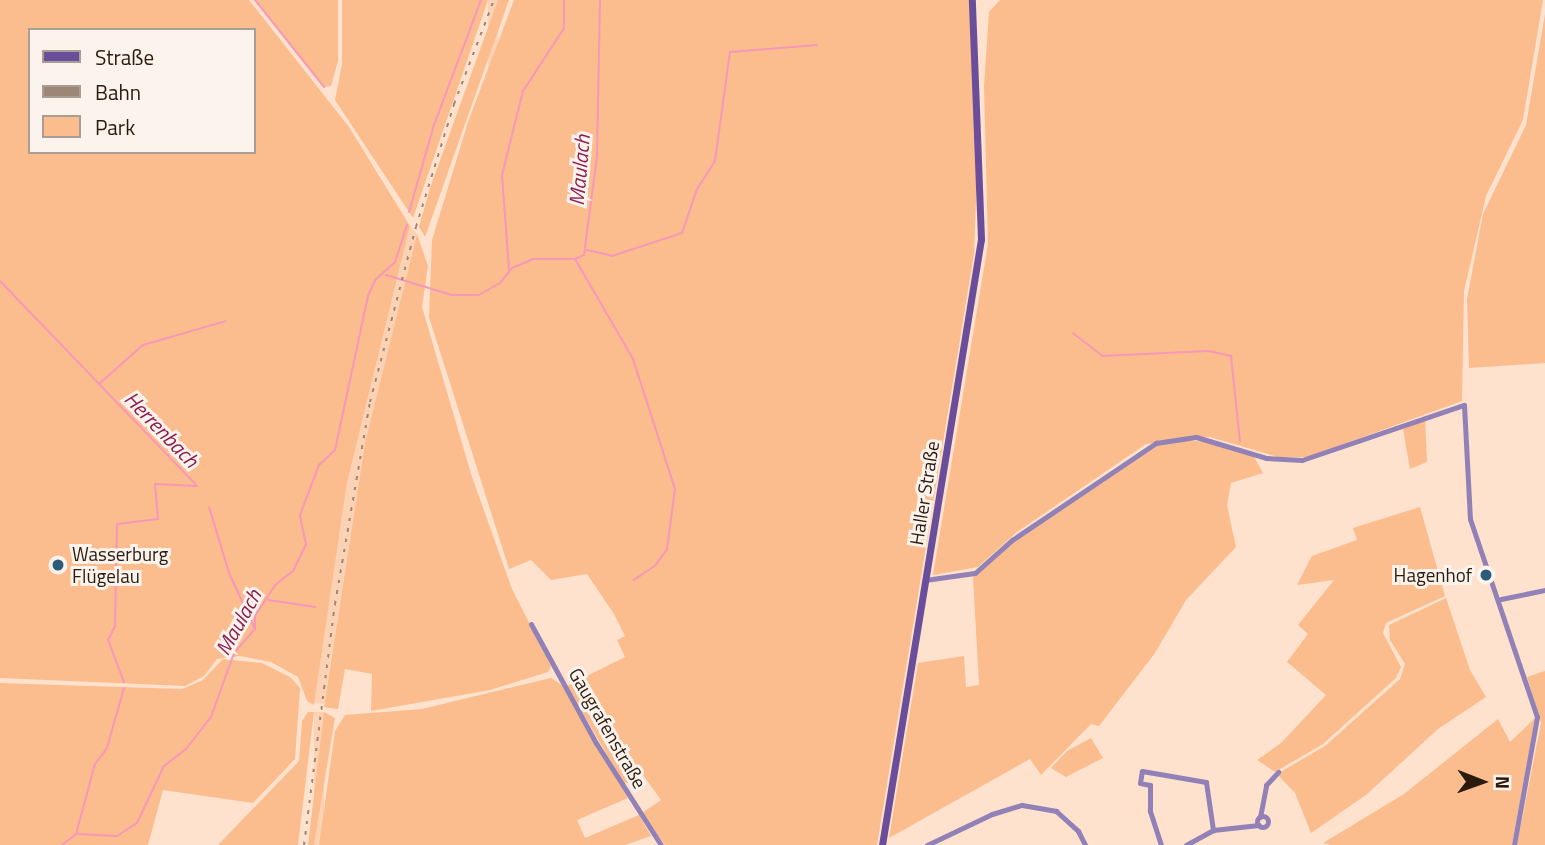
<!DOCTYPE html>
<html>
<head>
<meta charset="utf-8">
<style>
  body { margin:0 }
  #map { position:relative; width:1545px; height:845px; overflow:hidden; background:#fee2ce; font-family:"Titillium Web",sans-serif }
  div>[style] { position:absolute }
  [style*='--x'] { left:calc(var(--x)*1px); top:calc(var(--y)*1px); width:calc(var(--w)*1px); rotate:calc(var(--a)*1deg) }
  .built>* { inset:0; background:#fcd2b4; transform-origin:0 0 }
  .green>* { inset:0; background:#fbbd8e }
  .stream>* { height:2px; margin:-1px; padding:0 1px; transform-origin:1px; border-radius:1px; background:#f797b9 }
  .minor>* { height:5px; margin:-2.5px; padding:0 2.5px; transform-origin:2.5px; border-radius:2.5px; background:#9181b7 }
  .minor>.ring { margin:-2.5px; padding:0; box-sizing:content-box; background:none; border:5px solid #9181b7; border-radius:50% }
  .secondary>* { height:7px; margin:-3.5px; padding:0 3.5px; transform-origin:3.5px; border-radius:3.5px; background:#6a4e9c }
  .rail>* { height:2px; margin-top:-1px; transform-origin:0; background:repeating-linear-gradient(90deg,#9d8676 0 3.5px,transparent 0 10.5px) }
  .dots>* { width:19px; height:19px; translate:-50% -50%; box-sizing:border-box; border:4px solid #fdf3ed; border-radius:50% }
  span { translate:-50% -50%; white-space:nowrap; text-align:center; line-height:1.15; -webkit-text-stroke:6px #fdf3ed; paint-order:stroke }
  .street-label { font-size:19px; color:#2b1b0f }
  .poi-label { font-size:19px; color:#2b1b0f }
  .left { translate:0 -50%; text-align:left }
  .right { translate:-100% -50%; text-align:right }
  .water-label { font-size:21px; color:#8c1d50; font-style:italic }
  .legend { position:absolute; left:28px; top:28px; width:228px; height:126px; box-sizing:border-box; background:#fdf3ed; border:2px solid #a99d94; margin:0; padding:9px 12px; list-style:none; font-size:21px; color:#2b1b0f }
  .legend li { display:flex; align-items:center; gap:14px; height:35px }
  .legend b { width:35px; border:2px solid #a99d94 }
  .north { position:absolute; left:1447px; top:747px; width:70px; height:70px; -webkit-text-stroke:5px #fdf3ed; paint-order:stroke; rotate:91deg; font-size:19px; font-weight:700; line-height:28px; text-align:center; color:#2b1b0f }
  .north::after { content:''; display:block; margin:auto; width:24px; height:32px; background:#2b1b0f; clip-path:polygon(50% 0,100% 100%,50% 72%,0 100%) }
</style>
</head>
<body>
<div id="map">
  <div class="built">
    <i style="left:488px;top:0;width:10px;height:231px"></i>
    <i style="clip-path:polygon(410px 226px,417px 234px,365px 443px,324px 704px,314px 703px,347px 483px)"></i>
    <i style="left:314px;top:712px;width:10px;height:134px"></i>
  </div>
  <div class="green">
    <i style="clip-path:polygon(evenodd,0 0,249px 0,349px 127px,410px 226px,347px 483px,314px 705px,307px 701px,298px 677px,271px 662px,240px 656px,217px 659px,204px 676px,185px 686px,0 678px,0 0,30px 30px,254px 30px,254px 152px,30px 152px,30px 30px)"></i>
    <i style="clip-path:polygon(254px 0,338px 0,338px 61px,331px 86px,323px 87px)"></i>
    <i style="clip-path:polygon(342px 0,488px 0,413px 218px,335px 100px,342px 64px)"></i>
    <i style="clip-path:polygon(498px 0,509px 0,425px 237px,419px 227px,430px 188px)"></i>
    <i style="clip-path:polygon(514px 0,969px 0,977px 174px,974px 254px,877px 845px,665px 845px,642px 813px,661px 800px,643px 775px,624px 784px,567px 686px,625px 657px,617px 640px,625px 636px,614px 614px,587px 574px,551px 580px,531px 560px,509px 569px,429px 317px,432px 240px,468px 122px)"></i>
    <i style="clip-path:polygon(1000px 0,1543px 0,1523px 120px,1486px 196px,1464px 291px,1462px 401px,1308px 457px,1278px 457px,1210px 437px,1146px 444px,1017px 532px,978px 567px,933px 575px,988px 244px,984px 86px,989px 12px)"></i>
    <i style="clip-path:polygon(1545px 14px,1545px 363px,1469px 368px,1467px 299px,1483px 214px,1526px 125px)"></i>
    <i style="clip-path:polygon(417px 234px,428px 266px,422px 307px,471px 474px,512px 589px,551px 666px,548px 672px,490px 690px,371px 711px,372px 674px,345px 669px,338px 709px,329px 708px,324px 707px,365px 443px)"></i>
    <i style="clip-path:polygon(1425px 418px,1427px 462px,1410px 469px,1403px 429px)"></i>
    <i style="clip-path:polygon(1178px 440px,1212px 442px,1253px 455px,1263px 473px,1231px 483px,1227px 505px,1236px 547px,1186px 600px,1155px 653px,1099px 726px,1091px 724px,1041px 775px,1030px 759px,889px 838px,918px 663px,964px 656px,966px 687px,979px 685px,973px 577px,1020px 537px,1158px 445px)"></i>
    <i style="clip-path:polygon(1420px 507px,1445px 596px,1386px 623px,1383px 633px,1401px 667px,1396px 678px,1323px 744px,1275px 772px,1257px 760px,1281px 743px,1326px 695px,1287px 662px,1308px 634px,1298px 625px,1334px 580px,1297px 585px,1312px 556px,1357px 540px,1353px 528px)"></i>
    <i style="clip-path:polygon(1446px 598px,1470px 670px,1486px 697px,1438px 729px,1366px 795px,1311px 833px,1295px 793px,1277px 774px,1325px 746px,1400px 679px,1405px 664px,1390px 640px,1389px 625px)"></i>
    <i style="clip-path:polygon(223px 659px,262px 663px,290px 677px,300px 688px,295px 759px,253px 803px,163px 790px,148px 845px,0 845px,0 683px,182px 689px,203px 680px)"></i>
    <i style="clip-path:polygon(1545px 671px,1545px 845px,1517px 845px,1541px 723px,1527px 677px)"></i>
    <i style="clip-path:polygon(551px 678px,562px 685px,628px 798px,577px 820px,585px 838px,639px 815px,651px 836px,625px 845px,319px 845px,335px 731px,345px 715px,422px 709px)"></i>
    <i style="clip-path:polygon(308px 712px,314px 712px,298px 845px,218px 845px,299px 761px,302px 721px)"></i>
    <i style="clip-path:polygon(324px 712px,335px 718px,314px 845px,308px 845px)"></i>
    <i style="clip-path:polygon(1535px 718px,1512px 845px,1322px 845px,1331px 845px,1323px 843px,1404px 794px,1498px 719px,1510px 742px)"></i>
    <i style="clip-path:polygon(1091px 738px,1103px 758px,1066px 777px,1051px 768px,1067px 751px)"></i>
  </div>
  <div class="stream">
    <i style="--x:255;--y:0;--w:111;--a:51.6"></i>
    <i style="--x:409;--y:212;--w:91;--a:-74"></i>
    <i style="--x:434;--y:125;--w:134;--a:-69.4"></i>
    <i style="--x:587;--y:250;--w:26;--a:13"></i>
    <i style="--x:612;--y:256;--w:74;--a:-18.2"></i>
    <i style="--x:682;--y:233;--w:46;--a:-71.2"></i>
    <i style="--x:697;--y:189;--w:33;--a:-57"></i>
    <i style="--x:715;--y:161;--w:110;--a:-82.2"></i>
    <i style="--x:730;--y:52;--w:87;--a:-4.6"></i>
    <i style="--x:575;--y:259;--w:116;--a:59.9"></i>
    <i style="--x:633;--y:359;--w:137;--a:72.1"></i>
    <i style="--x:675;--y:489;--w:61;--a:97.6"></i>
    <i style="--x:667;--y:549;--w:19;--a:125"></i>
    <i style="--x:656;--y:565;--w:27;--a:146"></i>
    <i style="--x:509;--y:270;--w:95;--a:-94.2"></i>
    <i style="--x:502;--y:175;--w:87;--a:-76"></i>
    <i style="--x:523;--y:91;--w:75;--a:-56.9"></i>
    <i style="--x:564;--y:28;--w:28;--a:-90"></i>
    <i style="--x:386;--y:275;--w:69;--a:16.9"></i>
    <i style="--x:452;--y:295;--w:27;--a:0"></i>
    <i style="--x:479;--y:295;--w:24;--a:-30"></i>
    <i style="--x:500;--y:283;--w:19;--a:-51"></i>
    <i style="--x:512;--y:268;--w:23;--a:-23"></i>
    <i style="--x:533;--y:259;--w:42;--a:0"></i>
    <i style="--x:575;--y:259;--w:10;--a:-24"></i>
    <i style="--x:584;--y:255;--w:100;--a:-82.5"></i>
    <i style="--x:597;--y:156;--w:156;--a:-88.9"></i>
    <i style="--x:0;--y:281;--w:284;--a:46.1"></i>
    <i style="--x:1073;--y:333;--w:37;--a:38"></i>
    <i style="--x:1102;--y:356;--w:106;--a:-2.7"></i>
    <i style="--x:1208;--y:351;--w:24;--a:12"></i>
    <i style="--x:1231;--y:356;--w:86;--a:84"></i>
    <i style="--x:99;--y:384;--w:59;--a:-41.6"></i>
    <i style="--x:143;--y:345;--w:86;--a:-16.1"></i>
    <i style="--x:209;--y:507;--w:69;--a:73.1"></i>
    <i style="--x:229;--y:573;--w:60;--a:65.2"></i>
    <i style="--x:268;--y:600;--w:48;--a:8.5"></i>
    <i style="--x:124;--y:682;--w:45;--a:-110.9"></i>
    <i style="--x:108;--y:640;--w:16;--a:-63"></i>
    <i style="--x:115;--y:626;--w:102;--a:-88.9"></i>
    <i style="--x:117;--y:524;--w:41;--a:-7"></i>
    <i style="--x:158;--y:519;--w:35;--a:-95"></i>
    <i style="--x:155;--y:484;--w:41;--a:2.8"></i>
    <i style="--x:76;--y:834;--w:73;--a:-74.8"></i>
    <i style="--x:95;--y:764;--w:20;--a:-53"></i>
    <i style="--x:107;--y:748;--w:62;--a:-74.2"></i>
    <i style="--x:62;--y:845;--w:18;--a:-38"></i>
    <i style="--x:76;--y:834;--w:41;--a:2.8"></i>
    <i style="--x:117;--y:836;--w:24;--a:-33"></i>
    <i style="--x:137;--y:823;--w:63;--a:-64.7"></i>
    <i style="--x:164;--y:766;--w:28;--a:-38"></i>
    <i style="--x:186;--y:749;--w:41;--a:-52"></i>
    <i style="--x:211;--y:717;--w:68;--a:-70.2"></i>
    <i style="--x:234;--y:653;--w:32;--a:-49"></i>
    <i style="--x:255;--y:629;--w:13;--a:-90"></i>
    <i style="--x:255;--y:616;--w:37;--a:-57"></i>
    <i style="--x:275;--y:585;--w:23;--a:-38"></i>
    <i style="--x:293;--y:571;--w:30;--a:-64"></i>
    <i style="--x:306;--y:544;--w:30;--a:-102"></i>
    <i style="--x:300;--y:515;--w:53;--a:-69.2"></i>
    <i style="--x:319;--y:465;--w:22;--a:-43"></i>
    <i style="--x:335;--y:450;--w:157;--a:-77.9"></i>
    <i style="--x:368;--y:296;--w:17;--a:-66"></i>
    <i style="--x:375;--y:280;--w:27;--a:-42"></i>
    <i style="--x:395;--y:262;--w:39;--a:-72"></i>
  </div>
  <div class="minor">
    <i style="--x:925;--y:580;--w:50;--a:-8"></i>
    <i style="--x:975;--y:573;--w:50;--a:-41.7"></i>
    <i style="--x:1012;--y:540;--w:174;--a:-34"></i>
    <i style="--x:1156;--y:443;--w:40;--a:-8.5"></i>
    <i style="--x:1196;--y:437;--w:73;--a:16.7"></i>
    <i style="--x:1266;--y:458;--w:36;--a:3"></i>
    <i style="--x:1302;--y:460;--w:171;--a:-18.8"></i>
    <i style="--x:1464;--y:405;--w:114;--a:87"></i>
    <i style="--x:1470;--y:519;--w:209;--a:71.3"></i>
    <i style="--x:1537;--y:717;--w:130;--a:100.2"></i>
    <i style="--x:1501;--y:599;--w:45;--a:-11.6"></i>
    <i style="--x:531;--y:624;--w:136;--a:61.4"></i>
    <i style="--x:596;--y:743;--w:121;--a:57.5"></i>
    <i class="ring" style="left:1257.5px;top:816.5px;width:6px;height:6px"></i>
    <i style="--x:1260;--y:817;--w:33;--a:-79"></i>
    <i style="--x:1266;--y:785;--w:18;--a:-47"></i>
    <i style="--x:927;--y:845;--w:72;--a:-25.5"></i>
    <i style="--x:992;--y:814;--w:31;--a:-17"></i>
    <i style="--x:1022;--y:805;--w:35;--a:10"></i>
    <i style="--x:1056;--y:811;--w:30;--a:42"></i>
    <i style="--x:1078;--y:831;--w:16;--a:63"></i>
    <i style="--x:1161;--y:845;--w:36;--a:-108"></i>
    <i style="--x:1150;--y:811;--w:26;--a:-90"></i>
    <i style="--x:1150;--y:785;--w:10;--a:-169"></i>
    <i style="--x:1140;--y:783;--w:12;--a:-81"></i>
    <i style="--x:1142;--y:771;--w:65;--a:9.8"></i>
    <i style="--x:1206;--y:782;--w:49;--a:81.7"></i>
    <i style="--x:1186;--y:845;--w:31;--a:-29"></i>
    <i style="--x:1213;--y:830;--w:46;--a:-6.2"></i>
  </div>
  <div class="secondary">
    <i style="--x:882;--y:845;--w:614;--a:-80.72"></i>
    <i style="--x:981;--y:239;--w:239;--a:-92.2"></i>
  </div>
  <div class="rail">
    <i style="--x:304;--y:845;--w:243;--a:-82.7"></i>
    <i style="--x:335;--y:604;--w:205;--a:-80.2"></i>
    <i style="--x:370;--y:402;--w:181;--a:-75.3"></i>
    <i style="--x:416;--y:227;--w:129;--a:-72.8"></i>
    <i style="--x:454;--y:104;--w:111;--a:-69"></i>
  </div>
  <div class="dots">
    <i style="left:58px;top:565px;background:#2b5c7a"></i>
    <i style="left:1486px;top:575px;background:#2b5c7a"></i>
  </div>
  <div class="street-label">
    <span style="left:924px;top:493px;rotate:-81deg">Haller Straße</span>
    <span style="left:608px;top:728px;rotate:60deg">Gaugrafenstraße</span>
  </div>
  <div class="poi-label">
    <span class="left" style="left:72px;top:565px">Wasserburg<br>Flügelau</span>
    <span class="right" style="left:1472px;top:575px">Hagenhof</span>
  </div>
  <div class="water-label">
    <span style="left:579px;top:170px;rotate:-85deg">Maulach</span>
    <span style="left:162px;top:429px;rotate:46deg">Herrenbach</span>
    <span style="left:238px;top:622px;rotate:-61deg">Maulach</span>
  </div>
  <ul class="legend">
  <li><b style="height:9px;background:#6a4e9c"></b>Straße</li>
  <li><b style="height:9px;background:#9d8676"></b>Bahn</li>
  <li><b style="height:19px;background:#fbbd8e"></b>Park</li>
  </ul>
  <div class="north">N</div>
</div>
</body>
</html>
